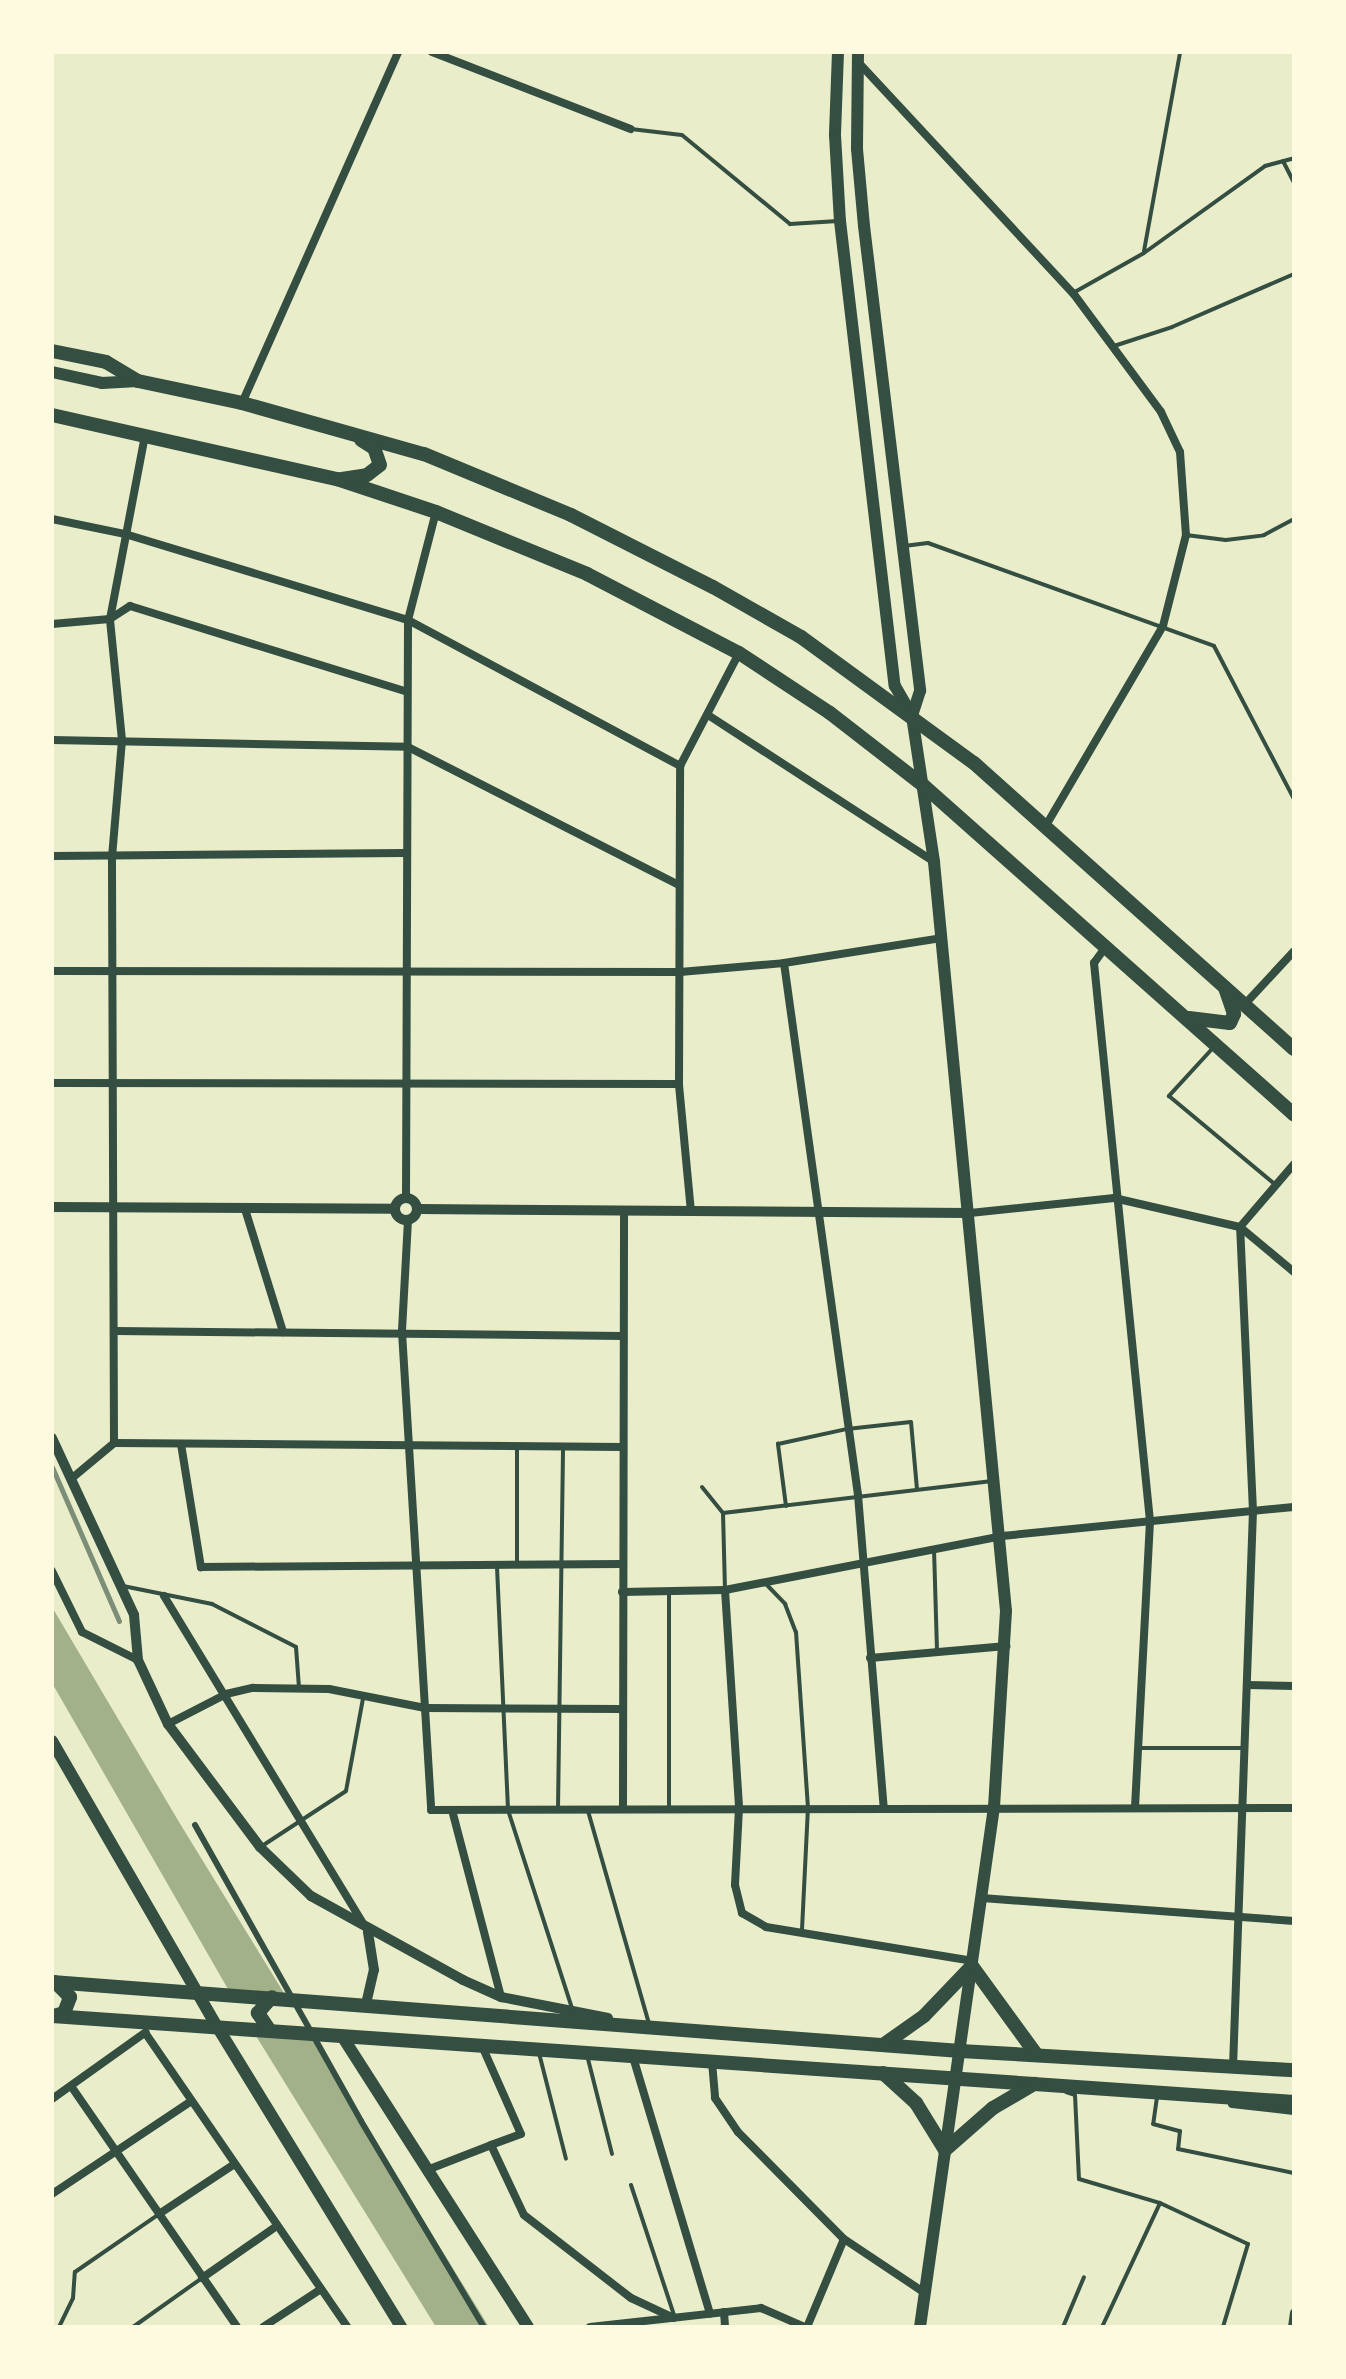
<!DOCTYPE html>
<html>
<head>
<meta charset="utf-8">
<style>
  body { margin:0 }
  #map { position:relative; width:1346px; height:2379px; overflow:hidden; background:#e9edc9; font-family:Bitter,serif }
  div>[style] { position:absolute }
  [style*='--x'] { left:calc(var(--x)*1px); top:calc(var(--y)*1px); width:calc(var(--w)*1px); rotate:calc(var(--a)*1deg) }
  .water>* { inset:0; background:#a3b18a }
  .pier>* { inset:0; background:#e9edc9 }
  .service>* { height:4px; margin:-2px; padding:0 2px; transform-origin:2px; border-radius:2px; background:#344e41 }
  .pedestrian>* { height:6px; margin:-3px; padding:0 3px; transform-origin:3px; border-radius:3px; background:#344e41 }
  .minor>* { height:8px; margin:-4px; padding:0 4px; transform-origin:4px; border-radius:4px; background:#344e41 }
  .tertiary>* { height:10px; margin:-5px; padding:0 5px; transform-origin:5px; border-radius:5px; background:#344e41 }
  .tertiary>.ring { margin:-5px; padding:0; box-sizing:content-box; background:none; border:10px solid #344e41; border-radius:50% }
  .secondary>* { height:12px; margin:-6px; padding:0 6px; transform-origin:6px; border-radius:6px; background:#344e41 }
  .primary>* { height:14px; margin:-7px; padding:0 7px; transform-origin:7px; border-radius:7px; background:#344e41 }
  .rail>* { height:5px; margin:-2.5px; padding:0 2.5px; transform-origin:2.5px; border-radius:2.5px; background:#7c8e77 }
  span { translate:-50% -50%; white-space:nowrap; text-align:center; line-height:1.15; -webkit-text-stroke:8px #fefae0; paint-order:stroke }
  .frame { position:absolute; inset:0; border:54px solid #fefae0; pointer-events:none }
</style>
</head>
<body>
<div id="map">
  <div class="water">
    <i style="clip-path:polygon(52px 1607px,179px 1822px,489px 2327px,436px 2327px,240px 2010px,52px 1683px)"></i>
  </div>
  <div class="pier">
    <i style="clip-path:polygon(227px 1994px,292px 1998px,314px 2034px,248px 2030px)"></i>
  </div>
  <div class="service">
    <i style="--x:631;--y:129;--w:51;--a:6.7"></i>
    <i style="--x:682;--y:135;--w:140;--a:39.5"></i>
    <i style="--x:790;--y:224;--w:48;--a:-3.6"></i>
    <i style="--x:1283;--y:161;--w:25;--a:63"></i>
    <i style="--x:1144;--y:251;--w:202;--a:-79.7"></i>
    <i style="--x:1073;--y:293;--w:81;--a:-29.4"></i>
    <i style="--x:1144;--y:253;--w:149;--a:-35.7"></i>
    <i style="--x:1265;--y:166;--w:30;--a:-15"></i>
    <i style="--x:1114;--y:346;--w:61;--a:-18.1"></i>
    <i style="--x:1172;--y:327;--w:133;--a:-23.5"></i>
    <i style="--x:1186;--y:535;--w:40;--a:7.1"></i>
    <i style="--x:1226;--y:540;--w:38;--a:-7"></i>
    <i style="--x:1264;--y:535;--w:34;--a:-28"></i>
    <i style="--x:904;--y:546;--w:24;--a:-7"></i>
    <i style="--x:928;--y:543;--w:304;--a:19.8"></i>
    <i style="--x:1214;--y:646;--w:173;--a:62.4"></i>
    <i style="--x:1212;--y:1049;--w:64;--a:132.5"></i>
    <i style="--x:1169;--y:1096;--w:139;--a:39.8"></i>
    <i style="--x:517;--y:1447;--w:118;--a:90"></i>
    <i style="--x:702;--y:1487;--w:33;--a:51"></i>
    <i style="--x:723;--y:1513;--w:77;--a:88.5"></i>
    <i style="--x:786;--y:1506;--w:63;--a:-97.4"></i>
    <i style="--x:778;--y:1444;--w:71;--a:-12.3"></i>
    <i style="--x:847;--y:1429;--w:64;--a:-6.2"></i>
    <i style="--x:911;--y:1422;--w:67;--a:84.9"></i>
    <i style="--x:723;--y:1513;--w:269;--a:-6.8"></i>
    <i style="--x:934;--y:1549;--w:102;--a:88.3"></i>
    <i style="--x:497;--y:1567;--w:243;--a:87.4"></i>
    <i style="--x:508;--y:1810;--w:211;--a:72.1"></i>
    <i style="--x:766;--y:1584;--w:28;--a:46"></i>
    <i style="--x:785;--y:1604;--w:30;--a:69"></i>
    <i style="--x:796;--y:1632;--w:175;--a:86.1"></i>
    <i style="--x:808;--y:1807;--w:124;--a:92.8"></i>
    <i style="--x:123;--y:1586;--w:91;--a:11.4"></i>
    <i style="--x:212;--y:1604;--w:94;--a:27.1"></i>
    <i style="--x:296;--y:1647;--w:41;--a:85.8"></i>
    <i style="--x:1139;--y:1748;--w:105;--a:0"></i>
    <i style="--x:558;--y:1809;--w:361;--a:-89.2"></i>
    <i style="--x:669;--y:1809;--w:218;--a:-90"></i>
    <i style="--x:588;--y:1811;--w:222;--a:74"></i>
    <i style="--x:262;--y:1846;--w:100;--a:-33.2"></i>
    <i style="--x:346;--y:1791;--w:95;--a:-79.6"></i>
    <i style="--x:539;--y:2053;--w:109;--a:75.7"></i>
    <i style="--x:587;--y:2055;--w:102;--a:75.8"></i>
    <i style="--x:1066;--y:2092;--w:9;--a:18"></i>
    <i style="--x:1075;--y:2095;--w:84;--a:87.3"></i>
    <i style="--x:1079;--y:2179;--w:84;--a:16.5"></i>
    <i style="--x:1160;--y:2203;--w:97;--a:25"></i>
    <i style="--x:1248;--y:2244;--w:87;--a:106.8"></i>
    <i style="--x:1157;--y:2097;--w:27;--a:98"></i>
    <i style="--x:1153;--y:2124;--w:28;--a:15"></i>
    <i style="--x:1180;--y:2131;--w:18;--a:96"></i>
    <i style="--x:1178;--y:2149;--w:118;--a:11.7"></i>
    <i style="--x:631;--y:2185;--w:137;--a:71.7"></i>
    <i style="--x:59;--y:2327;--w:32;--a:-64"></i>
    <i style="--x:73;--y:2298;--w:26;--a:-86"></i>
    <i style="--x:75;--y:2272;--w:102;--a:-34.6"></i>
    <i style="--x:133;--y:2327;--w:85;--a:-35.4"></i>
    <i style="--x:1063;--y:2327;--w:54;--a:-67.2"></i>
    <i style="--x:1102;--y:2327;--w:137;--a:-64.9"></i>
  </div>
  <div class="pedestrian">
    <i style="--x:195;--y:1825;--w:339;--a:60.7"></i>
    <i style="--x:361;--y:2121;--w:240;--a:59.2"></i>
  </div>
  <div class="minor">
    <i style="--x:432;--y:52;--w:213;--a:21.2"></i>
    <i style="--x:858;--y:62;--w:316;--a:47.1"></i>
    <i style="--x:1073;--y:293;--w:148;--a:53.5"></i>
    <i style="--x:1161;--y:412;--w:44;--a:64.6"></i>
    <i style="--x:1180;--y:452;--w:83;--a:85.9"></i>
    <i style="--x:1186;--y:535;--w:94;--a:104.2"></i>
    <i style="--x:1163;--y:626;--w:229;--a:120.4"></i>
    <i style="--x:242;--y:403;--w:384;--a:-66"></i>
    <i style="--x:52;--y:519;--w:75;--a:11.6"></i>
    <i style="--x:125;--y:534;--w:296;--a:16.9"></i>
    <i style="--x:408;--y:620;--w:309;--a:28.2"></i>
    <i style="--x:52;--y:624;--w:58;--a:-4.9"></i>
    <i style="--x:110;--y:619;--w:24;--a:-33"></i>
    <i style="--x:130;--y:606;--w:290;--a:17.2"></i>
    <i style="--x:708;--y:715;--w:268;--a:33"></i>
    <i style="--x:52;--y:740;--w:356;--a:1.1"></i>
    <i style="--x:408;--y:747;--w:304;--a:27"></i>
    <i style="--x:52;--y:856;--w:352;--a:-0.5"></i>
    <i style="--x:1107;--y:945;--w:22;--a:126"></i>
    <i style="--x:1094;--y:963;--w:561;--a:84.27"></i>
    <i style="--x:1150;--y:1521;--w:287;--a:93"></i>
    <i style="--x:784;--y:963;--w:537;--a:82.08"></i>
    <i style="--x:858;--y:1495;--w:314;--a:85.3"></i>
    <i style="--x:52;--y:971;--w:628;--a:0.09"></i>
    <i style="--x:680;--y:972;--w:104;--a:-4.9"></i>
    <i style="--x:784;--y:963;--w:159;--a:-9"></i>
    <i style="--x:1245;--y:1004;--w:72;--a:-47.2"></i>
    <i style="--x:52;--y:1083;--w:627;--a:0.09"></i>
    <i style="--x:406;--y:1198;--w:578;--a:-89.8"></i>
    <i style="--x:408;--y:620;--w:112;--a:-75.5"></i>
    <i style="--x:245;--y:1209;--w:129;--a:72.8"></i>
    <i style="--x:691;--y:1212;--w:129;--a:-95.4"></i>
    <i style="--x:679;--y:1084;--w:318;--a:-89.8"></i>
    <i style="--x:680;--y:766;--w:127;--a:-62.4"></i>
    <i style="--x:970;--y:1213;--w:145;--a:-5.9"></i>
    <i style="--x:1114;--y:1198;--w:129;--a:13"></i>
    <i style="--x:1240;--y:1227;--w:70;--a:39.8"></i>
    <i style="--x:408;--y:1220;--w:112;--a:93.1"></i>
    <i style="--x:402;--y:1332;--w:479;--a:86.5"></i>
    <i style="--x:431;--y:1810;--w:863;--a:-0.13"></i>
    <i style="--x:115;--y:1331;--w:508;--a:0.56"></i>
    <i style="--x:114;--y:1443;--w:586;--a:-90.2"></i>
    <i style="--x:112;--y:857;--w:117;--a:-85.1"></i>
    <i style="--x:122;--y:740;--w:122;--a:-95.7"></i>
    <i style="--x:110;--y:619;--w:187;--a:-79.2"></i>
    <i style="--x:181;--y:1444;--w:125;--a:80.8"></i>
    <i style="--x:201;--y:1567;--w:421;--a:-0.4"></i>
    <i style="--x:71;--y:1479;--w:56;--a:-39.9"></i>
    <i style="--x:114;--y:1443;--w:508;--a:0.45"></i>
    <i style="--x:52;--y:1571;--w:68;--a:63.8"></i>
    <i style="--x:82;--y:1632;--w:63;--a:26.6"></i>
    <i style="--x:725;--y:1590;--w:218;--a:86.3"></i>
    <i style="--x:739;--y:1808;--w:77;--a:93"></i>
    <i style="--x:735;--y:1885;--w:29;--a:76"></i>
    <i style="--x:742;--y:1913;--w:28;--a:30"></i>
    <i style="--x:766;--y:1927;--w:210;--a:9.3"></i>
    <i style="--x:622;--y:1592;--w:103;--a:-1.1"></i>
    <i style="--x:725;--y:1590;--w:282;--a:-11"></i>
    <i style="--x:1002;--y:1536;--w:293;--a:-5.7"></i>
    <i style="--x:164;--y:1596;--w:383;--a:58.7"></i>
    <i style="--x:870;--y:1658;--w:137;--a:-5"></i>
    <i style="--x:1247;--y:1685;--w:47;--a:1.2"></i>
    <i style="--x:168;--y:1724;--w:65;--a:-27.3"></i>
    <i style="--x:226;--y:1694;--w:28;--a:-13"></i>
    <i style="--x:253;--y:1688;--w:76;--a:0.8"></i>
    <i style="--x:329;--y:1689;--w:98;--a:11.2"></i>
    <i style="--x:425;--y:1708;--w:197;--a:0.3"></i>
    <i style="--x:623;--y:1809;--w:595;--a:-89.9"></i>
    <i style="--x:452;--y:1810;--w:193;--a:75.3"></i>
    <i style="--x:982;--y:1898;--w:313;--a:4.2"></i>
    <i style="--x:146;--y:2034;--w:355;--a:55.5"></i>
    <i style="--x:482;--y:2046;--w:96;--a:66.1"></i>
    <i style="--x:521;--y:2134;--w:32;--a:160"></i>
    <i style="--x:491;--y:2145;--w:77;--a:64.8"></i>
    <i style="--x:524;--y:2215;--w:135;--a:37.8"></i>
    <i style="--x:631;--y:2298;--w:47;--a:24.9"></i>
    <i style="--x:633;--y:2057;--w:268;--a:73.3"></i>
    <i style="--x:712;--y:2062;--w:36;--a:85"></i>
    <i style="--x:715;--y:2098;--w:41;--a:55.9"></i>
    <i style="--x:738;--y:2132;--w:151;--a:45.3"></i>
    <i style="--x:844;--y:2239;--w:97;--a:33.7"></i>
    <i style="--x:1233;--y:2067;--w:556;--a:-87.94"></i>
    <i style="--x:1253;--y:1511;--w:284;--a:-92.6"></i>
    <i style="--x:1240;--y:1227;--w:83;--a:-49.4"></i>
    <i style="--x:71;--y:2086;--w:293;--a:55.4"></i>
    <i style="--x:52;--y:2099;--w:115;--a:-35.5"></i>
    <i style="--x:1232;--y:2104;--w:62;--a:6.4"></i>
    <i style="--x:427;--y:2170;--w:69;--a:-21.3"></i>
    <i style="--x:52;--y:2194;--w:166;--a:-33.7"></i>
    <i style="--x:159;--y:2214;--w:89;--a:-33.5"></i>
    <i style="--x:202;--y:2278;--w:88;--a:-34.8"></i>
    <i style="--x:724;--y:2312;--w:15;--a:86"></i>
    <i style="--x:263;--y:2327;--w:69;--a:-33.2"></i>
    <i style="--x:590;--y:2327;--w:172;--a:-6.3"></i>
    <i style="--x:761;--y:2308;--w:48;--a:23.4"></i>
    <i style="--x:807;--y:2327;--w:95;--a:-67.2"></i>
    <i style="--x:1292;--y:2327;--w:14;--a:-82"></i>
  </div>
  <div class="tertiary">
    <i class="ring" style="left:395px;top:1198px;width:12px;height:12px"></i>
    <i style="--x:52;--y:1207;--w:343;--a:0.3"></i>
    <i style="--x:418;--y:1209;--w:552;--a:0.42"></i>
    <i style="--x:52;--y:1438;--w:195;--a:65.1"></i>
    <i style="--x:134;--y:1615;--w:45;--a:84.9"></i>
    <i style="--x:138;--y:1660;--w:71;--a:64.9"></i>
    <i style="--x:168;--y:1724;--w:154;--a:53.2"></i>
    <i style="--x:260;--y:1847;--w:71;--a:43.9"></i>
    <i style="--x:311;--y:1896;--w:174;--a:28.9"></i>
    <i style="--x:463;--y:1980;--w:42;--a:24.1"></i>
    <i style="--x:501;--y:1997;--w:109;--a:11.1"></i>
    <i style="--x:366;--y:2004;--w:35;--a:-77"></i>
    <i style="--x:374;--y:1970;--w:39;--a:-99"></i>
  </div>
  <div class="secondary">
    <i style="--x:838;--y:52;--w:83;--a:92.1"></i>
    <i style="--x:835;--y:135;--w:86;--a:86.7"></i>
    <i style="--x:840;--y:221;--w:468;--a:83.3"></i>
    <i style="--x:895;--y:686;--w:34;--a:60"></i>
    <i style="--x:912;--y:716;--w:148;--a:81.4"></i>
    <i style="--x:934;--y:862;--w:752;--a:84.51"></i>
    <i style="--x:1006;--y:1611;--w:196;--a:93.5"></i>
    <i style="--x:994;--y:1807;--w:525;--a:98.1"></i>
    <i style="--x:858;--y:52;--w:97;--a:90.6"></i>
    <i style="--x:857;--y:149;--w:77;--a:84.8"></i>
    <i style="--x:864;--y:226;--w:468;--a:83.1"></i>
    <i style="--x:920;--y:691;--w:26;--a:108"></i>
    <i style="--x:52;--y:372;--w:51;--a:12.4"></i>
    <i style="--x:102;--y:383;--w:36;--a:-3"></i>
    <i style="--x:52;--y:1741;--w:332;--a:60"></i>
    <i style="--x:218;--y:2028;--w:351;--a:58.5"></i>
    <i style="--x:342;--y:2036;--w:345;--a:57.4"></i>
  </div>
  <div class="primary">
    <i style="--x:52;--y:351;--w:55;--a:11.5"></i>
    <i style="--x:106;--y:362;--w:37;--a:31"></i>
    <i style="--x:138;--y:381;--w:106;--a:11.9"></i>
    <i style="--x:242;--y:403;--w:189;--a:15.7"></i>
    <i style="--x:424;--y:454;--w:159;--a:22.5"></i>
    <i style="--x:571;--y:515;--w:159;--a:26.9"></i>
    <i style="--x:713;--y:587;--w:101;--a:29.6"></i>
    <i style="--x:801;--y:637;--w:214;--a:36.1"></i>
    <i style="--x:974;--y:763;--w:429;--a:41.8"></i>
    <i style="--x:52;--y:415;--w:292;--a:12.7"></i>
    <i style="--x:337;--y:479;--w:104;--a:18.4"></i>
    <i style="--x:436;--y:512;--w:163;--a:22.3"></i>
    <i style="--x:587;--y:574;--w:171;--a:27.5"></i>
    <i style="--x:739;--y:653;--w:109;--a:33.4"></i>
    <i style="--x:830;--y:713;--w:119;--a:37.8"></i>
    <i style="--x:924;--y:786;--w:495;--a:41.6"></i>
    <i style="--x:342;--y:479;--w:25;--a:-9"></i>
    <i style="--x:367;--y:475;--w:16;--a:-38"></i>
    <i style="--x:380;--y:465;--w:18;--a:-109"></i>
    <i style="--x:374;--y:448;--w:15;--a:-148"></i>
    <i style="--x:1189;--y:1018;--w:41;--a:7"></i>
    <i style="--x:1230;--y:1023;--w:10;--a:-66"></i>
    <i style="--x:1234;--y:1014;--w:28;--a:-109"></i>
    <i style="--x:52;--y:1982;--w:911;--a:4.35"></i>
    <i style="--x:960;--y:2051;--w:335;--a:3.3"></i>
    <i style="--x:52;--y:2016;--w:1245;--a:3.96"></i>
    <i style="--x:53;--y:2016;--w:11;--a:-15"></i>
    <i style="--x:64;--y:2013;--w:17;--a:-69"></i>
    <i style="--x:70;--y:1997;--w:21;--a:-135"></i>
    <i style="--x:270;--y:2031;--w:22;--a:-124"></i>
    <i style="--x:258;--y:2013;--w:21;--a:-49"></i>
    <i style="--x:883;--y:2045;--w:50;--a:-35.3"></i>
    <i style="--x:924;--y:2016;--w:69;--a:-46.2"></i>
    <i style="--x:972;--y:1966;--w:109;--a:54"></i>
    <i style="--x:883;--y:2073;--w:45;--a:42.3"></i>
    <i style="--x:916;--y:2103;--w:55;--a:58.3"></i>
    <i style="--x:945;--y:2150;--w:64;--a:-41.2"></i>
    <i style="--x:993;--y:2108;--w:48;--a:-30.3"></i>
  </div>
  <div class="rail">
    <i style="--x:52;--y:1467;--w:168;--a:66.5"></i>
  </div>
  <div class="frame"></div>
</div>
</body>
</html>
